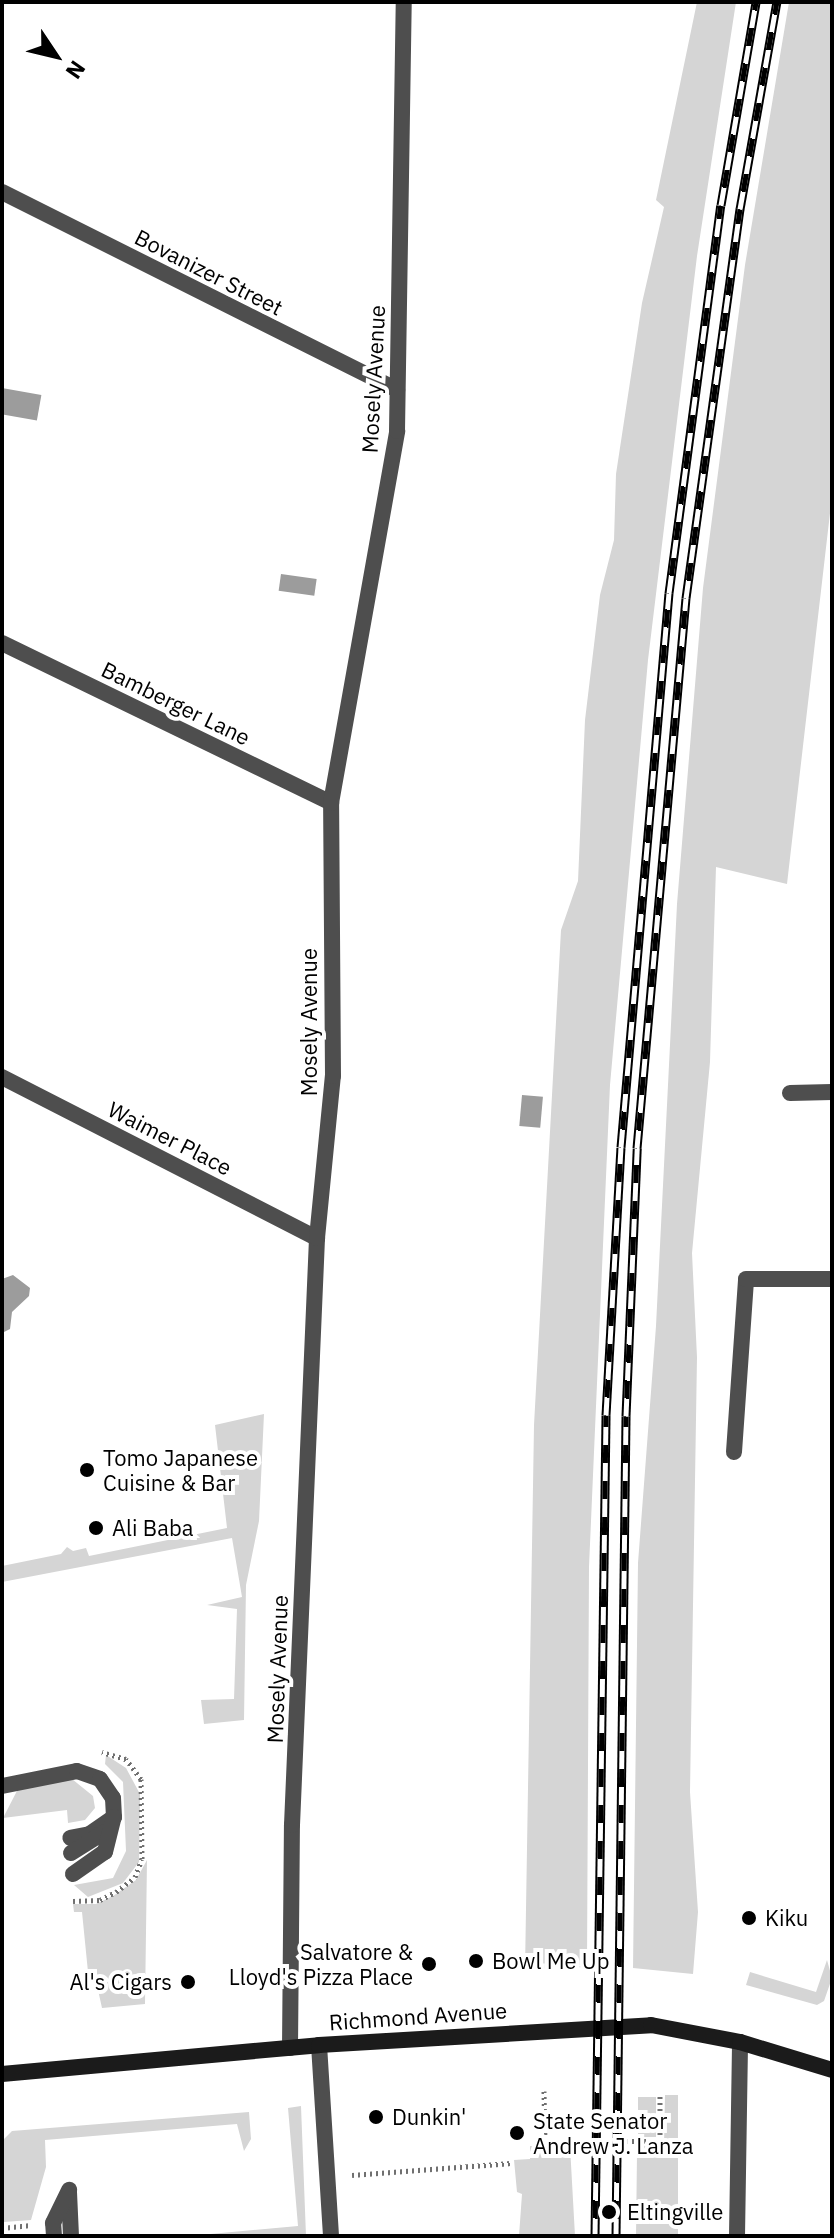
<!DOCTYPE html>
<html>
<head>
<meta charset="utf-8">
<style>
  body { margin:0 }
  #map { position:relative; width:834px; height:2238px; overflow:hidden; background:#fff; font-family:"IBM Plex Sans",sans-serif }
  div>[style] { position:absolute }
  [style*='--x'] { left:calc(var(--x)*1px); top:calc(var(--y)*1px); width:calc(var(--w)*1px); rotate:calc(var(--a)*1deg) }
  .green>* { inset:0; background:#d5d5d5; transform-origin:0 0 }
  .water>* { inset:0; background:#9c9c9c; transform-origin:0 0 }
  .path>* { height:5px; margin-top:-2.5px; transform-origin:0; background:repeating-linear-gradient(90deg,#707070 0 2px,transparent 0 6px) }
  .lane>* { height:16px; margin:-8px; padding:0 8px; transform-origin:8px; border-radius:8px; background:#4e4e4e }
  .street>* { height:16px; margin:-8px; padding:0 8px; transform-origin:8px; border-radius:8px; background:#4e4e4e }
  .secondary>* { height:16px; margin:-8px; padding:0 8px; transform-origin:8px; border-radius:8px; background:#1b1b1b }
  .rail>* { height:9px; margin-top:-4.5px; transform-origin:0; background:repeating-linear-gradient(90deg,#fff 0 18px,#000 0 36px); box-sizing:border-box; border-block:2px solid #000 }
  .dots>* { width:22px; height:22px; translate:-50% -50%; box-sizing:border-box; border:4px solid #fff; border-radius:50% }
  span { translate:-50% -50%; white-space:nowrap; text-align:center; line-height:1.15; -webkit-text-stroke:8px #fff; paint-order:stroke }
  .street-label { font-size:22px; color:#000 }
  .poi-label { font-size:22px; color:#000 }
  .left { translate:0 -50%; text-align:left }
  .right { translate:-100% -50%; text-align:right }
  .frame { position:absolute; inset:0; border:4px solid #000; pointer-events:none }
  .north { position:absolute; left:16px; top:16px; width:80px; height:80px; -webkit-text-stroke:6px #fff; paint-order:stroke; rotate:125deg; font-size:22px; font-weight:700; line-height:32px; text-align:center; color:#000 }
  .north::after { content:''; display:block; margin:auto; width:28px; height:36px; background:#000; clip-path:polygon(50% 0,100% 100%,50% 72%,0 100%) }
</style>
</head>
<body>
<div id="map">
  <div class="green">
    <i style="clip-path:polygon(697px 2px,736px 2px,697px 256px,648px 660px,610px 1085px,589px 1567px,587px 1967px,525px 1969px,534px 1425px,561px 930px,578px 881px,585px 720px,600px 595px,614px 540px,616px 474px,642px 303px,664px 207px,656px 200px)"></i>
    <i style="clip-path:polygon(789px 2px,832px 2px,832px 496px,787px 884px,716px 867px,710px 1062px,692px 1253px,697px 1357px,690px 1792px,698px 1912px,693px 1974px,633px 1968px,638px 1563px,656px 1326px,677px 904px,703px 588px,745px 265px)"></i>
    <i style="clip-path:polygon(264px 1414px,259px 1521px,246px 1585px,244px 1720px,204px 1724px,201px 1700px,234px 1699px,237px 1609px,207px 1605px,242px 1597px,232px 1538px,2px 1582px,2px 1566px,61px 1554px,67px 1547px,73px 1551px,86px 1548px,89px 1556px,227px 1528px,215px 1425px)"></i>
    <i style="clip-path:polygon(106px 1755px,126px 1768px,140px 1794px,139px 1862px,123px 1883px,88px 1897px,74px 1885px,113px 1878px,126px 1851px,123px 1782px,105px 1764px)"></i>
    <i style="clip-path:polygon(72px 1779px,93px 1796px,95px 1808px,85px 1820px,68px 1823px,67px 1810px,3px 1818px,19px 1787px)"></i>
    <i style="clip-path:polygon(147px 1860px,145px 2004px,102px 2008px,94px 1972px,88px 1972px,82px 1912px,74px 1912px,73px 1904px,96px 1904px,113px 1896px,136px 1880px)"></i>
    <i style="clip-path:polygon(827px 1960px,832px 1978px,824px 2001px,817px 2005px,746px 1985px,750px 1972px,816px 1992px)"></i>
    <i style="clip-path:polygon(665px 2095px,678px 2095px,678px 2236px,636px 2236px,637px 2153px,641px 2145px,664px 2145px)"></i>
    <i style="left:638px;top:2097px;width:18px;height:40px"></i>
    <i style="clip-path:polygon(301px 2106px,306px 2236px,189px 2236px,298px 2226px,288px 2108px)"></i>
    <i style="clip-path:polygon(249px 2112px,251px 2139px,244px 2151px,237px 2124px,45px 2140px,46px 2167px,31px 2220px,4px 2222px,3px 2140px,12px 2131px)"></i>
    <i style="clip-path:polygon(530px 2146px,570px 2146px,575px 2236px,519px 2236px,522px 2194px,517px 2192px,514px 2160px,530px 2159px)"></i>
  </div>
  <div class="water">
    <i style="left:2px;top:388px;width:40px;height:26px;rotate:10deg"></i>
    <i style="left:281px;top:574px;width:36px;height:17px;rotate:8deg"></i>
    <i style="left:522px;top:1095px;width:21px;height:31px;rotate:5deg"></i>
    <i style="clip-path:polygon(13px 1275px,30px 1288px,29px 1296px,12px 1312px,10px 1329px,2px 1333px,2px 1279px)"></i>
  </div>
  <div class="path">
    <i style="--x:73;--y:1901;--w:27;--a:-2"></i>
    <i style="--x:100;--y:1900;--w:18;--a:-27"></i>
    <i style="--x:116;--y:1892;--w:24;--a:-38"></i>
    <i style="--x:135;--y:1877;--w:19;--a:-69"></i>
    <i style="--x:142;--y:1859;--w:80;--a:-90.7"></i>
    <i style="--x:141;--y:1779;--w:25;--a:-127"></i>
    <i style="--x:126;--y:1759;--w:25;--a:-164"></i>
    <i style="--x:544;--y:2091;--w:51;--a:88.9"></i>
    <i style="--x:545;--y:2142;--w:42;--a:0"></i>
    <i style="--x:626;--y:2141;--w:34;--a:0"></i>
    <i style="--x:660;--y:2141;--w:46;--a:-90"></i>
    <i style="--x:352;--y:2175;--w:159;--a:-4.3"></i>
    <i style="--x:2;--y:2228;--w:27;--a:-6"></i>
  </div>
  <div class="lane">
    <i style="--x:790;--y:1093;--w:42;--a:-1.4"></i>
    <i style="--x:734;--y:1452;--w:173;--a:-86"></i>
    <i style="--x:746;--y:1279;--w:86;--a:0"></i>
    <i style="--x:2;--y:1786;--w:76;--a:-11.3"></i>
    <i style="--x:77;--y:1771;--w:24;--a:19"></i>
    <i style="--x:100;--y:1779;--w:23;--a:56"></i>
    <i style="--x:113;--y:1798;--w:19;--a:87"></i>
    <i style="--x:114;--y:1817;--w:29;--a:145"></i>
    <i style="--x:90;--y:1834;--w:20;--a:169"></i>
    <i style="--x:71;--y:1853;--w:39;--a:-32"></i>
    <i style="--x:73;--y:1874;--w:39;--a:-35"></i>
    <i style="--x:105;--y:1852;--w:36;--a:-76"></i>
    <i style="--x:319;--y:2045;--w:191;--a:86.4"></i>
    <i style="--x:69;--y:2192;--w:44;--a:87.4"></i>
    <i style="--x:54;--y:2236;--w:13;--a:-94"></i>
    <i style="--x:53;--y:2223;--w:37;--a:-64"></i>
  </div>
  <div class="street">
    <i style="--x:2;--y:192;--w:442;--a:26.6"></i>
    <i style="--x:2;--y:643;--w:366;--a:25.9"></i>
    <i style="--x:2;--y:1077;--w:354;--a:27.1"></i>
    <i style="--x:290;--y:2048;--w:223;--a:-89.5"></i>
    <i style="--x:292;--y:1825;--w:588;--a:-87.56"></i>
    <i style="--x:317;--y:1238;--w:163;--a:-84.4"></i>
    <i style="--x:333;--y:1076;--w:273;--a:-90.4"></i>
    <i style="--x:331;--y:803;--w:378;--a:-79.9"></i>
    <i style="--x:397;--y:431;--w:429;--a:-89.1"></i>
    <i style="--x:737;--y:2236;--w:194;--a:-89.1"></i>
  </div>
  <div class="secondary">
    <i style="--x:2;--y:2074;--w:318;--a:-5.2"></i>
    <i style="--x:319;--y:2045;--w:333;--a:-3.4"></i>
    <i style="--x:651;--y:2025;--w:91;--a:10.8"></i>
    <i style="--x:740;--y:2042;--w:96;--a:16.9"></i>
  </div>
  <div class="rail">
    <i style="--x:595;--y:2236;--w:821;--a:-89.23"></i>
    <i style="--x:606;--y:1415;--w:268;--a:-86.8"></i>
    <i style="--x:621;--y:1147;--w:556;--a:-85.05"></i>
    <i style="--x:669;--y:593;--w:391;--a:-82.4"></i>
    <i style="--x:721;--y:205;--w:206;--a:-80.2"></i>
    <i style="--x:616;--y:2236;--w:820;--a:-89.3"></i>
    <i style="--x:626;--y:1416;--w:268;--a:-87.6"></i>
    <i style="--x:637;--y:1148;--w:552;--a:-84.91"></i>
    <i style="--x:686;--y:598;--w:393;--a:-82.1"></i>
    <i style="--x:740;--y:209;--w:210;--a:-79.9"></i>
  </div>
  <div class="dots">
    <i style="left:87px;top:1470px;background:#000"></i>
    <i style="left:96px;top:1528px;background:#000"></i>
    <i style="left:749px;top:1918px;background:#000"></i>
    <i style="left:476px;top:1961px;background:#000"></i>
    <i style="left:429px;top:1964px;background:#000"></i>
    <i style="left:188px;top:1982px;background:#000"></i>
    <i style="left:376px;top:2117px;background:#000"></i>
    <i style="left:517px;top:2133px;background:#000"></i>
    <i style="left:609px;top:2212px;background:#000"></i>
  </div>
  <div class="street-label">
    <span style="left:209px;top:272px;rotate:27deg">Bovanizer Street</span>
    <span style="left:373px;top:379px;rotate:-87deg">Mosely Avenue</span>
    <span style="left:176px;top:703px;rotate:26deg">Bamberger Lane</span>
    <span style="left:309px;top:1022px;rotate:-90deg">Mosely Avenue</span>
    <span style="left:170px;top:1138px;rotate:27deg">Waimer Place</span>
    <span style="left:277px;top:1669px;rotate:-88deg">Mosely Avenue</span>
    <span style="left:418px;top:2016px;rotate:-4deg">Richmond Avenue</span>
  </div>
  <div class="poi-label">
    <span class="left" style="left:103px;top:1470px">Tomo Japanese<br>Cuisine &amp; Bar</span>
    <span class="left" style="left:112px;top:1528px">Ali Baba</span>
    <span class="left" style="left:765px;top:1918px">Kiku</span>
    <span class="right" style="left:413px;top:1964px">Salvatore &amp;<br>Lloyd's Pizza Place</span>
    <span class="left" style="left:492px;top:1961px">Bowl Me Up</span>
    <span class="right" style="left:172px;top:1982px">Al's Cigars</span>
    <span class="left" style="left:392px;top:2117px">Dunkin'</span>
    <span class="left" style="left:533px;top:2133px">State Senator<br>Andrew J. Lanza</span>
    <span class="left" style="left:627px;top:2212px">Eltingville</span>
  </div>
  <div class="frame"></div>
  <div class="north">N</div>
</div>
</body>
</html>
